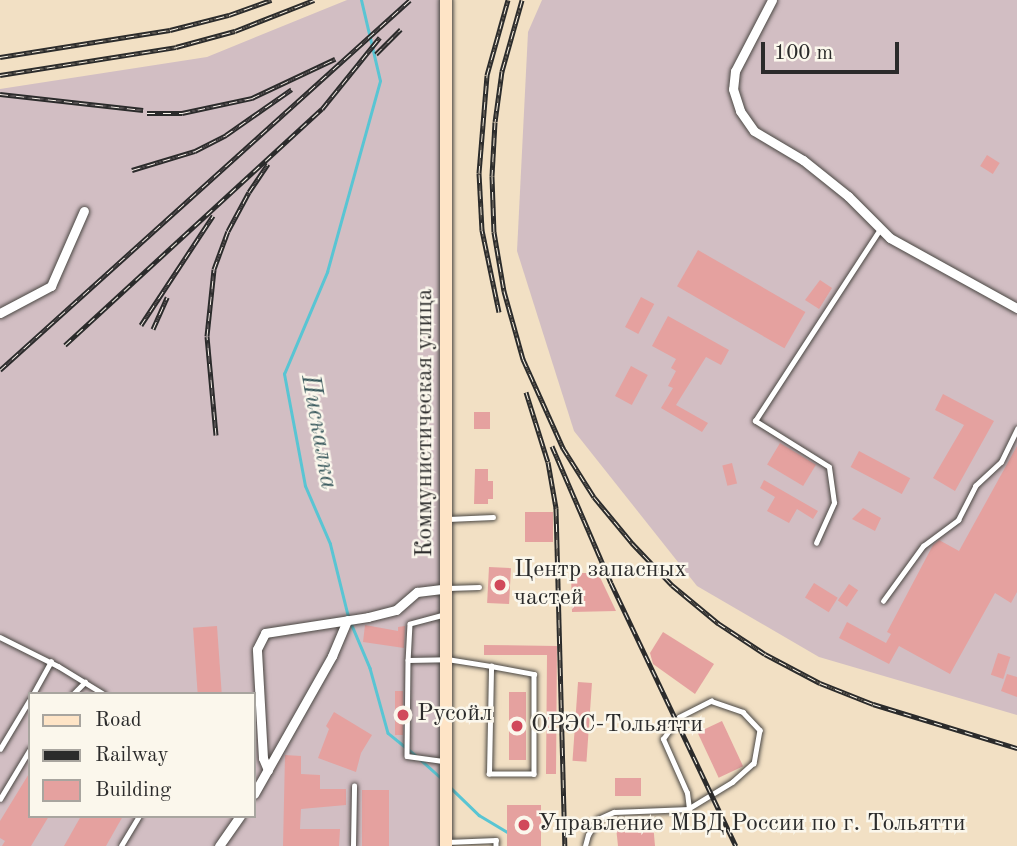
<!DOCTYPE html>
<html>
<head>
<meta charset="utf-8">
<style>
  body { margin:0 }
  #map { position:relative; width:1017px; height:846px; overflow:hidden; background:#f2e0c4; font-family:"Old Standard TT",serif }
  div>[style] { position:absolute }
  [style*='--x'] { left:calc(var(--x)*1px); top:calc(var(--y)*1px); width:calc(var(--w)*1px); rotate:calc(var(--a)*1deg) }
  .industrial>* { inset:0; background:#d2bec3 }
  .stream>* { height:2.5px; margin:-1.25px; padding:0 1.25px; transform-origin:1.25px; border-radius:1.25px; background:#59c5d3 }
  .building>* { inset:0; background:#e5a19f; transform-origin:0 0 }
  .roads { filter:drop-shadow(0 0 2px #494642) drop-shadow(0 0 2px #494642) }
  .service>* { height:4.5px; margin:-2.25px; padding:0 2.25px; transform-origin:2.25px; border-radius:2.25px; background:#fff }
  .minor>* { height:9px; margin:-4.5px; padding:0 4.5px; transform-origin:4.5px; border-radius:4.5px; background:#fff }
  .secondary>* { height:12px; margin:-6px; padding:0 6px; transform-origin:6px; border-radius:6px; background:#fee4c6 }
  .rail>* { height:5px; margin-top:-2.5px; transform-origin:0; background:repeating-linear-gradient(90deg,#fbf7ec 0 8px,#2b2b2b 0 16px); box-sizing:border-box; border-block:2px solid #2b2b2b }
  .dots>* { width:19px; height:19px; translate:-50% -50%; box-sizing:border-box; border:4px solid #fbf7ec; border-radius:50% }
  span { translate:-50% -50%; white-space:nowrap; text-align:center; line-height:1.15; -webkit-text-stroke:5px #fbf7ec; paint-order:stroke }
  .street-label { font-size:24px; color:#2b2b2b }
  .poi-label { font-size:24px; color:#2b2b2b }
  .left { translate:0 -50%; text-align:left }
  .water-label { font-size:26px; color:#39595d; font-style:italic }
  .legend { position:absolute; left:28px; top:692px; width:228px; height:126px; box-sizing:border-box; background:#fbf7ec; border:2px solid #a8a59f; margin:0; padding:9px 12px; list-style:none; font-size:21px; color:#2b2b2b }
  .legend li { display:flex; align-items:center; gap:14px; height:35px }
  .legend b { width:35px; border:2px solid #a8a59f }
  .scale { position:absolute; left:761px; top:42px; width:138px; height:32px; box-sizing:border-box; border:4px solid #2b2b2b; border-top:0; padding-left:9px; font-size:21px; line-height:24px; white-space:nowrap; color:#2b2b2b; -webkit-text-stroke:5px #fbf7ec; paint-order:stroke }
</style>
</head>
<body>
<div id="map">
  <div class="industrial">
    <i style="clip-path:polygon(evenodd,347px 0,445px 0,443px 846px,0 846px,0 89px,207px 57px,347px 0,30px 694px,254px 694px,254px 816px,30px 816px,30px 694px)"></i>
    <i style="clip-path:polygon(542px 0,1017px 0,1017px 715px,819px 657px,697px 586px,574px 431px,517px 251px,528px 32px)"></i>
  </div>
  <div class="stream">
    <i style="--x:348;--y:617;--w:75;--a:-103.9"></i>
    <i style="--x:330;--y:544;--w:63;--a:-113.3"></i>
    <i style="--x:305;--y:486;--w:114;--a:-100.6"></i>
    <i style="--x:284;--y:374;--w:111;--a:-67.1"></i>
    <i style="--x:327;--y:272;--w:198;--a:-74.5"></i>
    <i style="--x:380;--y:81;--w:83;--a:-103.2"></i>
    <i style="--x:351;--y:623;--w:49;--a:67.1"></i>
    <i style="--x:370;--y:668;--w:67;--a:74.5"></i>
    <i style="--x:388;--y:733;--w:35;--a:39"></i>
    <i style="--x:420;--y:759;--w:28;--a:42"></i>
    <i style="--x:451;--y:788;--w:39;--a:44"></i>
    <i style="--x:479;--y:815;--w:35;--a:31"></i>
  </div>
  <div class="building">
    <i style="left:987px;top:155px;width:15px;height:13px;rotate:32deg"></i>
    <i style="left:698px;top:250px;width:124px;height:42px;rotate:30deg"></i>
    <i style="clip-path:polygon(820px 280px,832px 288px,819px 309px,805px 300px)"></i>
    <i style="left:641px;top:297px;width:15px;height:34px;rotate:28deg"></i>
    <i style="clip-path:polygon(668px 316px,729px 350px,721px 365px,706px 357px,676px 405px,708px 423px,702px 432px,661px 408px,673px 388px,668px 386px,676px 371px,671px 368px,676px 359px,652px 346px)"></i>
    <i style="left:631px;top:366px;width:19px;height:34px;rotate:28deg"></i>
    <i style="clip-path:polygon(943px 394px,994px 421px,955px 491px,933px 478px,964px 425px,935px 410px)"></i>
    <i style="left:474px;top:412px;width:16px;height:17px"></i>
    <i style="left:780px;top:443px;width:42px;height:25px;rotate:31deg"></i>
    <i style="clip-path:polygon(1017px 446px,1017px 592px,1011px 603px,995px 593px,950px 674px,899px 646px,889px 664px,839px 638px,847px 622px,886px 643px,891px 634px,887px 632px,933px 545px,939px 540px,959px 551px)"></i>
    <i style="left:859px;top:451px;width:58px;height:18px;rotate:28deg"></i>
    <i style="left:732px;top:463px;width:21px;height:10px;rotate:76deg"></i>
    <i style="clip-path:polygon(475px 469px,488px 469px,488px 481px,493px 481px,493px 499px,488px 499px,488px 504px,474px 504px)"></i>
    <i style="clip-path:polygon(764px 480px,818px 511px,813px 519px,797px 509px,789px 523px,767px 511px,775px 497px,760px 488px)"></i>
    <i style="clip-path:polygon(863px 508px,881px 518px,875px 531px,852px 519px)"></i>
    <i style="left:525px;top:512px;width:28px;height:30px"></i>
    <i style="left:489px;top:567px;width:22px;height:36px;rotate:3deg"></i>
    <i style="clip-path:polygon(571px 573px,598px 573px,616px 611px,572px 612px)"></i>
    <i style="left:814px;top:583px;width:28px;height:17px;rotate:32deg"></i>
    <i style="left:849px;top:584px;width:11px;height:20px;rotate:34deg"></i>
    <i style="clip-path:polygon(365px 625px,398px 631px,398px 627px,405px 626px,404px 648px,363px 642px)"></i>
    <i style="left:217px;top:626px;width:68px;height:24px;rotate:86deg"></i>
    <i style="clip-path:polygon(663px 632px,714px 664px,695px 694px,653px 664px,650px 653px)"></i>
    <i style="clip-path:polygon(484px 645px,557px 646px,556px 774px,546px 774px,547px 655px,484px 655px)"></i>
    <i style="left:998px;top:653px;width:13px;height:23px;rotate:18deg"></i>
    <i style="clip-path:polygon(1007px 674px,1017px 677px,1017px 697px,1001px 691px)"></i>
    <i style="left:578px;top:682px;width:14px;height:79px;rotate:4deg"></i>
    <i style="left:395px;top:691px;width:8px;height:44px"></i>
    <i style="left:509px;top:692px;width:17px;height:68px"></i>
    <i style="clip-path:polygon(334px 712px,372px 735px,361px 753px,356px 772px,318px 758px,329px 729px,326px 726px)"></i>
    <i style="left:722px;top:721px;width:50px;height:27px;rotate:65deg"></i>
    <i style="clip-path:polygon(285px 755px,301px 756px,301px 774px,320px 775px,320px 789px,346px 789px,346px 805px,301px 809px,300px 829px,340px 829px,339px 846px,283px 846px)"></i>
    <i style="clip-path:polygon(30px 772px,30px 816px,49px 816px,31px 846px,2px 846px,5px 841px,0 838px,0 821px)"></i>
    <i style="left:615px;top:778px;width:26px;height:18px"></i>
    <i style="left:362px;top:790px;width:27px;height:56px"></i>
    <i style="left:507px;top:805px;width:34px;height:41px"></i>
    <i style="clip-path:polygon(81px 816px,123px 816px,106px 846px,64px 846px)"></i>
    <i style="clip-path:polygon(653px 823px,655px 846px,618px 846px,616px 827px)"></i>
  </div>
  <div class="roads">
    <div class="service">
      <i style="--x:448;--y:519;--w:45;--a:-2.5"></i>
      <i style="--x:816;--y:543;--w:44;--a:-65.8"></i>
      <i style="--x:834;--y:503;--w:36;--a:-98"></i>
      <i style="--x:829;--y:467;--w:87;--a:-148.1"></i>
      <i style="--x:755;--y:421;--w:229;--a:-56.9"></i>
      <i style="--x:448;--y:588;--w:31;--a:-2"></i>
      <i style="--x:883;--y:601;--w:68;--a:-54"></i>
      <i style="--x:923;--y:546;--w:44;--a:-36.6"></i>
      <i style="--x:958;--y:520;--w:38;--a:-63"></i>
      <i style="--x:975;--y:486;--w:35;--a:-43"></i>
      <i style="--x:1001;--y:462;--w:37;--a:-64"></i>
      <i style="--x:444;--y:615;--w:35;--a:165"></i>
      <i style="--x:410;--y:624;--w:36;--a:93"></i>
      <i style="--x:408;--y:660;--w:39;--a:-1"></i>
      <i style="--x:447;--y:659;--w:45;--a:9"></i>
      <i style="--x:491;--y:666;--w:44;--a:10.5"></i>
      <i style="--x:534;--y:674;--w:100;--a:90"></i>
      <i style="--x:534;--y:774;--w:45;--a:180"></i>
      <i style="--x:489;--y:774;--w:108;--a:-88.9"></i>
      <i style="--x:0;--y:637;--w:65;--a:26.6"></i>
      <i style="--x:58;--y:666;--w:54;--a:31.3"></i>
      <i style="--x:408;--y:660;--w:96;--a:90.6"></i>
      <i style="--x:407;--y:756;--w:36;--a:8"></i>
      <i style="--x:33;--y:694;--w:37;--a:-61"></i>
      <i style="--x:73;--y:694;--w:17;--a:-45"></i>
      <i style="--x:0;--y:749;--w:58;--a:-59"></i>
      <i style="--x:0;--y:799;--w:58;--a:-59"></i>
      <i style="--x:447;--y:842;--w:49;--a:-2.3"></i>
      <i style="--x:496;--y:840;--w:6;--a:90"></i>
      <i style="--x:121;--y:846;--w:35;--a:-59"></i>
      <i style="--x:353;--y:846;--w:60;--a:-89"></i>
      <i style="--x:585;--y:846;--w:11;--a:-75"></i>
      <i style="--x:588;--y:835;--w:19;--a:-58"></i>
      <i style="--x:598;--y:819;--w:17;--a:-24"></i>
      <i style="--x:614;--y:812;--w:75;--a:-2.3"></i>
      <i style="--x:689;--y:809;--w:16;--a:-97"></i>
      <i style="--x:687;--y:793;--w:59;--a:-114"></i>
      <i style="--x:663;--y:739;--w:27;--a:-54"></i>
      <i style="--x:679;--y:717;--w:36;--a:-27"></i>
      <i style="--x:711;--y:701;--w:34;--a:19"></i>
      <i style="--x:743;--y:712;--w:25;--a:47"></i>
      <i style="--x:760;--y:730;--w:34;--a:100"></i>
      <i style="--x:754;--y:763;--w:28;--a:138"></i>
      <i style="--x:733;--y:782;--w:52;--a:148.5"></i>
    </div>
    <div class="minor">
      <i style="--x:772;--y:0;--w:80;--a:117.5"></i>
      <i style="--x:735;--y:71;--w:18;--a:96"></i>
      <i style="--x:733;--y:89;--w:23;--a:72"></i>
      <i style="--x:740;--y:111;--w:24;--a:55"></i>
      <i style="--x:754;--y:131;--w:57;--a:30.6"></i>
      <i style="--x:803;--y:160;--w:58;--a:38.7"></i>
      <i style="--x:848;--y:196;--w:59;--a:45"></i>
      <i style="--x:890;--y:238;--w:145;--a:28.9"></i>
      <i style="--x:0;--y:313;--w:58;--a:-27.9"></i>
      <i style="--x:51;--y:286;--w:82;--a:-66.3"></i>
      <i style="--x:268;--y:770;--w:13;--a:-113"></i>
      <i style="--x:263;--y:758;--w:109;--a:-93.2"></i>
      <i style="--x:257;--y:649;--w:18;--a:-63"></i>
      <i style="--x:265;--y:633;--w:104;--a:-8.8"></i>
      <i style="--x:368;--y:617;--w:29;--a:-14"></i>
      <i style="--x:396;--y:610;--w:28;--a:-41"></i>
      <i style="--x:417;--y:592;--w:31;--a:-7"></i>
      <i style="--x:254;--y:794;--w:159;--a:-60.5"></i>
      <i style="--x:332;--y:656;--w:39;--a:-67"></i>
      <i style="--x:219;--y:846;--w:37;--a:-55"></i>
    </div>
    <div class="secondary">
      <i style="--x:446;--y:846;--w:846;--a:-90"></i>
    </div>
  </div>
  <div class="rail">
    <i style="--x:522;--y:0;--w:74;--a:105.7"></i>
    <i style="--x:502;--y:71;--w:51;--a:97.8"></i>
    <i style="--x:495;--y:122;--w:54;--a:93.2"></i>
    <i style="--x:492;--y:176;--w:56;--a:88"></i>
    <i style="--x:494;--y:232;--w:60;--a:80.4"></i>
    <i style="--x:504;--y:291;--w:71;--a:74.4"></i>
    <i style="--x:523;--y:359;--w:98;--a:65.8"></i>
    <i style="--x:563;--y:448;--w:58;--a:57.7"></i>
    <i style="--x:594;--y:497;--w:60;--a:50.4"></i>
    <i style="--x:632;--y:543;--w:58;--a:46.4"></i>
    <i style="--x:672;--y:585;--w:60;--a:39.6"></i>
    <i style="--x:718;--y:623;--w:56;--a:33.4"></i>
    <i style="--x:765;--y:654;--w:62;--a:27.8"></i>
    <i style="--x:820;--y:683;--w:57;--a:21.6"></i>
    <i style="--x:873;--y:704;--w:151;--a:17"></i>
    <i style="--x:376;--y:54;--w:35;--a:-45"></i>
    <i style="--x:0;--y:57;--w:172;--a:-9"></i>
    <i style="--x:170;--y:30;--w:61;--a:-14.3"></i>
    <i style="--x:229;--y:15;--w:45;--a:-19.7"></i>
    <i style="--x:0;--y:75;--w:178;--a:-9"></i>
    <i style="--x:176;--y:47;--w:61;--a:-15.2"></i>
    <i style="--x:235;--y:31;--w:85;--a:-21.4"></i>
    <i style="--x:0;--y:94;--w:144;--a:6.4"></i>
    <i style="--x:147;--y:113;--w:35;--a:0"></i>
    <i style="--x:182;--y:113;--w:72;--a:-12.1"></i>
    <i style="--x:252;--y:98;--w:92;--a:-25.2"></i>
    <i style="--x:132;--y:170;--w:66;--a:-16.8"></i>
    <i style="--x:195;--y:151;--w:35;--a:-27"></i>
    <i style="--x:226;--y:135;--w:80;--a:-34.9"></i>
    <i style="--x:499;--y:312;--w:84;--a:-101.7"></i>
    <i style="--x:482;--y:230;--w:57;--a:-93"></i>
    <i style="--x:479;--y:173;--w:98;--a:-85.3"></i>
    <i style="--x:487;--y:75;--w:78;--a:-74.4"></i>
    <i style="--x:141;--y:325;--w:131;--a:-56.6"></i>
    <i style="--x:153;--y:329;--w:35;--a:-66"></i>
    <i style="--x:65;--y:345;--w:349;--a:-42.6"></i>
    <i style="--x:322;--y:109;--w:92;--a:-51.1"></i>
    <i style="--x:0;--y:370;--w:552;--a:-42.06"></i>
    <i style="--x:526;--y:392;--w:73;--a:72.6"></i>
    <i style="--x:548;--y:462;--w:47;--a:80.1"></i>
    <i style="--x:556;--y:508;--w:338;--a:88.5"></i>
    <i style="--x:216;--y:435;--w:99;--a:-95.2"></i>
    <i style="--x:207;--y:336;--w:67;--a:-84"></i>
    <i style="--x:214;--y:269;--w:40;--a:-69.8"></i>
    <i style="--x:228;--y:231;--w:44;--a:-61.7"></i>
    <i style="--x:249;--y:192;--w:34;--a:-56"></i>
    <i style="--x:552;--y:446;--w:149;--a:66.7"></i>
    <i style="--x:611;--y:583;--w:291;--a:64.6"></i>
  </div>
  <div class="dots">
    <i style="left:500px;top:585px;background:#d1495b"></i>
    <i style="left:403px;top:715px;background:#d1495b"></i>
    <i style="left:517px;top:726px;background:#d1495b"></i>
    <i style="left:524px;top:825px;background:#d1495b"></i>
  </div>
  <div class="street-label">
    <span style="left:426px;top:423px;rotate:-90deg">Коммунистическая улица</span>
  </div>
  <div class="poi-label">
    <span class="left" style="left:514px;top:585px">Центр запасных<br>частей</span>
    <span class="left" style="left:417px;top:715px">Русойл</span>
    <span class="left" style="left:531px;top:726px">ОРЭС-Тольятти</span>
    <span class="left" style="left:538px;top:825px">Управление МВД России по г. Тольятти</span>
  </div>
  <div class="water-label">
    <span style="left:318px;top:432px;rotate:80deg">Пискалка</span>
  </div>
  <ul class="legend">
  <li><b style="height:9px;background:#fee4c6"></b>Road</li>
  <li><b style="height:9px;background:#2b2b2b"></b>Railway</li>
  <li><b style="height:19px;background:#e5a19f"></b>Building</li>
  </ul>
  <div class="scale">100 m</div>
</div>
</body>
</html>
